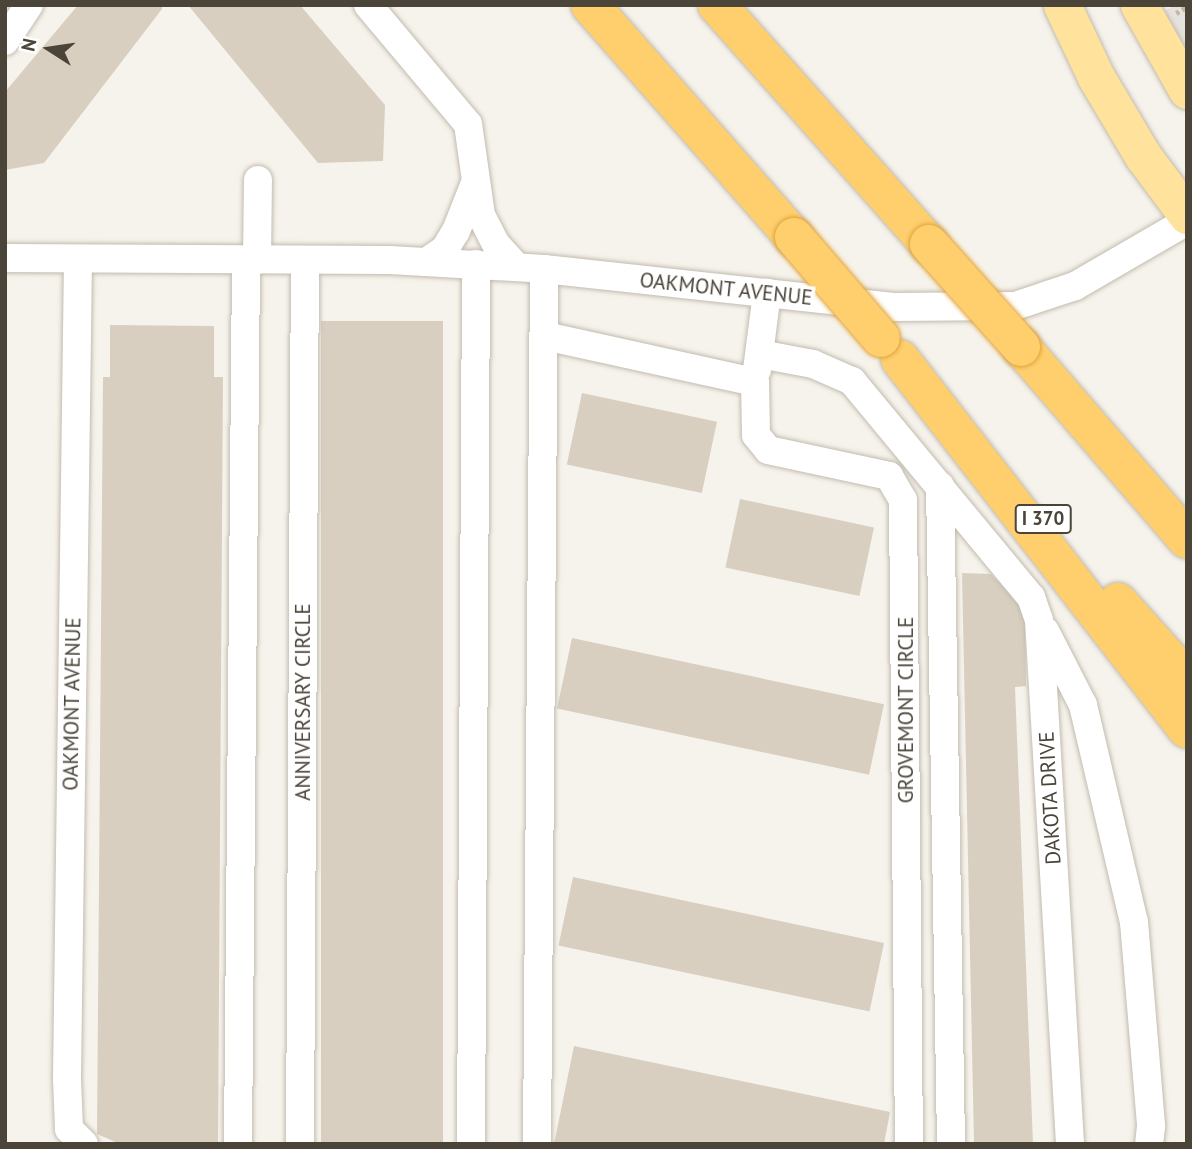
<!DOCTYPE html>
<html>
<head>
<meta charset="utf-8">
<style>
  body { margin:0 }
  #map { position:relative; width:1192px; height:1149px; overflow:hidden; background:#f6f3ec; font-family:"PT Sans",sans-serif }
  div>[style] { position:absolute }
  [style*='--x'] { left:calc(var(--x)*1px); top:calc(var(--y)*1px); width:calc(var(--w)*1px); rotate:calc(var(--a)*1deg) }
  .industrial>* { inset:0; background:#e6e2dd }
  .building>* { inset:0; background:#d8cfc1; transform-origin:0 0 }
  .path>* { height:4.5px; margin-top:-2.25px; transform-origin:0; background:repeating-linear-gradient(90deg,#c4b79f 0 3.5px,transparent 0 7px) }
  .roads { filter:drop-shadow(0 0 2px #c2bbae) drop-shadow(0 0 2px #c2bbae) }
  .minor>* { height:28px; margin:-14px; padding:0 14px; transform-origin:14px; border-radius:14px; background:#fff }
  .major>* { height:37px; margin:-18.5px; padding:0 18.5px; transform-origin:18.5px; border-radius:18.5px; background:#ffe39c }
  .highway>* { height:38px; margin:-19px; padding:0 19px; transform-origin:19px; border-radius:19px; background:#ffcf6e }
  .bridges { filter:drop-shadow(0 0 2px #e0a43c) drop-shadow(0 0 2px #e0a43c) }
  .highway-bridge>* { height:38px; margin:-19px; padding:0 19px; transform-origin:19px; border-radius:19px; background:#ffcf6e }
  span { translate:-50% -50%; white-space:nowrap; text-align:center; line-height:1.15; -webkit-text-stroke:7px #fff; paint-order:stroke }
  .shield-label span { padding:2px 5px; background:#fff; border:2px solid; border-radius:5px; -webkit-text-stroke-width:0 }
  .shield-label { font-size:19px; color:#4b4439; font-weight:700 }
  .street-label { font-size:21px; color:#4b4439 }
  .frame { position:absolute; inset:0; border:7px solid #4b4439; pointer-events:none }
  .north { position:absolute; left:14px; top:14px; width:70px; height:70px; -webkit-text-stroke:5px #fff; paint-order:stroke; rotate:282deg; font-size:19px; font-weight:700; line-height:28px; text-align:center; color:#4b4439 }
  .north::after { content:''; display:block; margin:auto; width:24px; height:32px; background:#4b4439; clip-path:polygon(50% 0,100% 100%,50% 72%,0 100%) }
</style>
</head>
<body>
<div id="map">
  <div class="industrial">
    <i style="clip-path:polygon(1175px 5px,1187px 5px,1187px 60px,1159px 14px)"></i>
  </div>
  <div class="building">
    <i style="clip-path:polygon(78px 5px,162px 5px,162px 9px,44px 163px,5px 170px,5px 92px)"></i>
    <i style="clip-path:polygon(188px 5px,300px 5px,385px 105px,383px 161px,318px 163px)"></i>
    <i style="left:321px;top:321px;width:122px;height:823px"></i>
    <i style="clip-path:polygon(110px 325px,214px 326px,214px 377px,223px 377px,218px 1144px,120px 1144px,97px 1134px,103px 377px,110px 377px)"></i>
    <i style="left:582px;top:393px;width:138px;height:73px;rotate:12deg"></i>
    <i style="left:740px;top:499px;width:137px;height:70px;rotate:12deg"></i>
    <i style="clip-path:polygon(962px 573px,991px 574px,1025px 610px,1026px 686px,1015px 687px,1033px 1144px,974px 1144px)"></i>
    <i style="left:572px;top:638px;width:319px;height:72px;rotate:12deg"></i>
    <i style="left:573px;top:877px;width:318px;height:70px;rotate:12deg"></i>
    <i style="clip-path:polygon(574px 1046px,890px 1112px,884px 1144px,554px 1144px)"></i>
  </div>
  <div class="path">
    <i style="--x:1176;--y:13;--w:13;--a:-29"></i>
  </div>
  <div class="roads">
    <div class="minor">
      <i style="--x:368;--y:5;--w:155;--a:50"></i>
      <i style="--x:468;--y:124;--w:92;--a:81.9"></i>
      <i style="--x:481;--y:215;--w:33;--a:63"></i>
      <i style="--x:496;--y:244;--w:31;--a:48"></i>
      <i style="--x:5;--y:41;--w:43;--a:-56.3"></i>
      <i style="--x:5;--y:258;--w:385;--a:0.3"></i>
      <i style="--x:390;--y:260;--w:154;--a:3.3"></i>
      <i style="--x:544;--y:269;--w:349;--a:6.2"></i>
      <i style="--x:891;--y:307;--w:124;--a:-0.5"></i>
      <i style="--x:1015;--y:306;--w:63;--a:-18.4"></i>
      <i style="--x:1075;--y:286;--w:129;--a:-30.1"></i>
      <i style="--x:78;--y:259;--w:820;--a:90.77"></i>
      <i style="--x:67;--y:1079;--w:50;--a:87.7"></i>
      <i style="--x:69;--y:1129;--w:21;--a:45"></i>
      <i style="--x:257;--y:260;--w:80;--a:-89.3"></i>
      <i style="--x:426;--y:262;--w:23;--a:-34"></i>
      <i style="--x:445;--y:249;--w:21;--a:-59"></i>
      <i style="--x:456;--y:231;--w:52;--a:-68.4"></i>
      <i style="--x:545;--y:336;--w:215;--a:12.4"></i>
      <i style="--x:755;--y:382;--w:53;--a:88.9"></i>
      <i style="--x:756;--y:435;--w:19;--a:51"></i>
      <i style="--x:768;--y:450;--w:124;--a:12.1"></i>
      <i style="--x:889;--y:476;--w:28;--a:60"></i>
      <i style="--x:903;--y:500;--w:644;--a:89.47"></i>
      <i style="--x:760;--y:354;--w:54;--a:10.7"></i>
      <i style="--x:813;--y:364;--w:43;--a:23.6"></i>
      <i style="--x:852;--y:381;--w:281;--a:50.4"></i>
      <i style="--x:1031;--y:597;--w:24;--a:71"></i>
      <i style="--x:1039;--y:620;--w:525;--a:86.61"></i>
      <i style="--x:757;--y:370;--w:78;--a:-82.6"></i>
      <i style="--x:940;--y:486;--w:658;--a:89.04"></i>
      <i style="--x:1045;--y:631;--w:83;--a:62.8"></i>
      <i style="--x:1083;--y:705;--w:223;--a:76.8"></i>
      <i style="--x:1134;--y:922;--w:205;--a:85.2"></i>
      <i style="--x:1151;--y:1126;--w:18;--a:96"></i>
      <i style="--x:238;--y:1144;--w:884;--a:-89.48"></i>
      <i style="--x:300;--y:1144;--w:884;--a:-89.68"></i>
      <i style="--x:471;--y:1144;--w:880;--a:-89.67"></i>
      <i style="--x:537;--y:1144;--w:875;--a:-89.54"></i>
    </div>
    <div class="major">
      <i style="--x:1062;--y:5;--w:80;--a:64.7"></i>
      <i style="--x:1096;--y:77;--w:92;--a:59.3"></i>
      <i style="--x:1143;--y:156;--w:74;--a:53.3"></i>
      <i style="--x:1139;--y:5;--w:98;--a:60.5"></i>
    </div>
    <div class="highway">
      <i style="--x:590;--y:5;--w:309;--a:48.7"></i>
      <i style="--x:717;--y:5;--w:319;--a:48.4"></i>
      <i style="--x:1021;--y:347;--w:254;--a:49.2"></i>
      <i style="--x:900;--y:359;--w:468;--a:52.2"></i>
      <i style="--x:1118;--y:602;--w:103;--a:48.1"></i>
    </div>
  </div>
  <div class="bridges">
    <div class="highway-bridge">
      <i style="--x:794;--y:237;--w:133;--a:49.3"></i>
      <i style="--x:929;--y:244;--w:138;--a:48.2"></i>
    </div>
  </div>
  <div class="shield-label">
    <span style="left:1043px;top:519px">I 370</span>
  </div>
  <div class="street-label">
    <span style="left:726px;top:289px;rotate:6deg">OAKMONT AVENUE</span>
    <span style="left:303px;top:702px;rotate:-90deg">ANNIVERSARY CIRCLE</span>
    <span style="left:72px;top:704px;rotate:-89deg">OAKMONT AVENUE</span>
    <span style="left:906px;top:710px;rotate:-90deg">GROVEMONT CIRCLE</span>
    <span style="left:1050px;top:798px;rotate:-93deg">DAKOTA DRIVE</span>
  </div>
  <div class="frame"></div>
  <div class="north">N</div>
</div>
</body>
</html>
